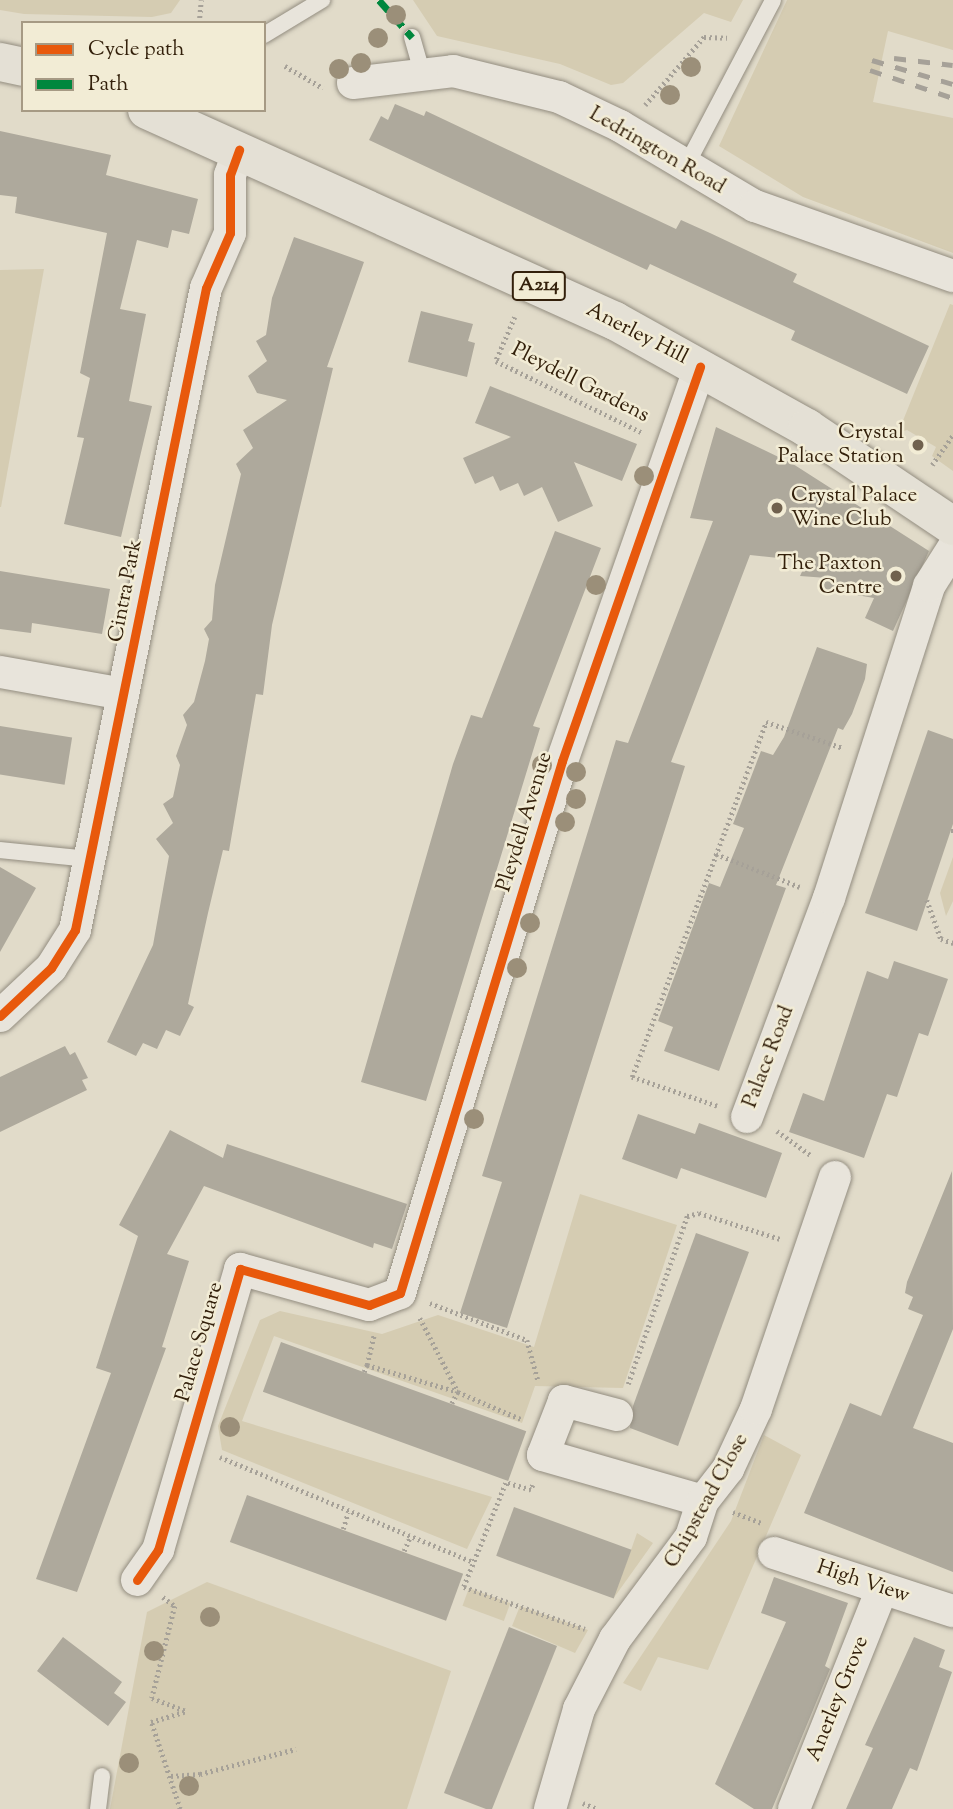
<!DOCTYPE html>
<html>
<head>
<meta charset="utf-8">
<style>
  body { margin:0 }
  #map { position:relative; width:953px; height:1809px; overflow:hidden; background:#e1dbc9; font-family:"Sorts Mill Goudy",serif }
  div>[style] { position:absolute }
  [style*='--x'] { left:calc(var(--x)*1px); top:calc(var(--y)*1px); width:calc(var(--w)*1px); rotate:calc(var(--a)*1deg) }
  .green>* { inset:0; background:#d5ccb2; transform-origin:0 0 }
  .building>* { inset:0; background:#aea99c; transform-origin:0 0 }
  .path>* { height:4.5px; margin-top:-2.25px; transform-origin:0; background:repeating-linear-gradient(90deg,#a6a198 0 2px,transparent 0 5.5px) }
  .roads { filter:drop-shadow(0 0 2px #938d80) drop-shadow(0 0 2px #938d80) }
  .service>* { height:16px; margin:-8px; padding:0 8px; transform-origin:8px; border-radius:8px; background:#e8e4db }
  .minor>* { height:32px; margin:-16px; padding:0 16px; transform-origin:16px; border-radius:16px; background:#e8e4db }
  .primary>* { height:38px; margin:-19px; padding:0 19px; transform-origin:19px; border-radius:19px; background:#e4e0d5 }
  .rail>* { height:5px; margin-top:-2.5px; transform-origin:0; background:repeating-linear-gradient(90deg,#a6a198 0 12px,transparent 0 24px) }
  .quiet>* { height:7px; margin-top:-3.5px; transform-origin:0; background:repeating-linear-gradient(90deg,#00873e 0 14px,transparent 0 21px) }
  .cycleway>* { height:9px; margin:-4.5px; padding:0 4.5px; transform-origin:4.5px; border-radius:4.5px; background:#e8590c }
  .trees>* { width:20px; height:20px; margin:-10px; border-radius:50%; background:#9b8f79 }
  .dots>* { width:19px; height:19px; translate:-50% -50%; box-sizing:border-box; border:4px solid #f2ecd5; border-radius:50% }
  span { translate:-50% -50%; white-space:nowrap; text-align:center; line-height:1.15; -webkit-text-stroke:5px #f2ecd5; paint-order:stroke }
  .shield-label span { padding:2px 5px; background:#f2ecd5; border:2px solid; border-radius:5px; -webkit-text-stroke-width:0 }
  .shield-label { font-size:19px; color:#33200b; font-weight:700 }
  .street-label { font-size:21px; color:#33200b }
  .poi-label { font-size:21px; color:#33200b }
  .right { translate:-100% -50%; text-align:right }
  .left { translate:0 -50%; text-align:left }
  .legend { position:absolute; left:21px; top:21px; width:245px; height:91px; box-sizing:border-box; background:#f2ecd5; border:2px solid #a69a84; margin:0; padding:9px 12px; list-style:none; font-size:21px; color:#33200b }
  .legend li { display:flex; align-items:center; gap:14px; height:35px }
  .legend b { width:35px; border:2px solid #a69a84 }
</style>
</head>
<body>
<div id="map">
  <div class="green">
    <i style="clip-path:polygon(0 0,180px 0,171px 13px,152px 17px,24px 14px,0 10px)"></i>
    <i style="clip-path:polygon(413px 0,743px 0,731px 22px,704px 13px,623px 83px,611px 85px,560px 64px,437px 36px)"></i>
    <i style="clip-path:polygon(787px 0,953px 0,953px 50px,888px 31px,873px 102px,953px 118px,953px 253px,803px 197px,719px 146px)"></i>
    <i style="clip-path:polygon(44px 269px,1px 507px,0 507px,0 270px)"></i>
    <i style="clip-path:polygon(950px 304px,953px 305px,953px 471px,932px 456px,936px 447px,907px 430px,898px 433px)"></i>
    <i style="clip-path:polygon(953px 857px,953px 901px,946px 916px,940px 893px)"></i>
    <i style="clip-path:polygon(580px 1194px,677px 1225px,623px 1388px,535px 1386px,522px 1423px,274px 1336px,242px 1421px,492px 1497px,467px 1549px,222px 1450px,218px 1426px,260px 1320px,280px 1311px,382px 1334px,438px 1315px,534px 1347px)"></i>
    <i style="clip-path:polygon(764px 1435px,801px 1455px,708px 1670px,658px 1657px,641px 1691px,623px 1683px,731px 1521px)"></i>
    <i style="clip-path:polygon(637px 1533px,653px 1543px,613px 1599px,631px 1550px)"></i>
    <i style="clip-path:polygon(207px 1582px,451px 1671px,407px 1809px,110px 1809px,147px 1612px)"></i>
    <i style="left:469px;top:1588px;width:44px;height:19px;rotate:20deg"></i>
    <i style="clip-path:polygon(520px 1606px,588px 1630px,575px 1653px,512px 1626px)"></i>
  </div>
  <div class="building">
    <i style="clip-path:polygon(395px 104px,424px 116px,426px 111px,676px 229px,681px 220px,710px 233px,797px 274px,793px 282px,929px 346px,907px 394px,791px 340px,795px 331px,650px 264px,647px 270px,369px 140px,381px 116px,388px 120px)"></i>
    <i style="clip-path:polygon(0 131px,111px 155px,106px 175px,198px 199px,189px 234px,172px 230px,168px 248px,137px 240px,120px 309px,146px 314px,129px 401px,152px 406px,121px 537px,64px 524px,84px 438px,77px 437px,90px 378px,80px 373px,107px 233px,15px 213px,17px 197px,0 195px)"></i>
    <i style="clip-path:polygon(294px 237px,364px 262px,327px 367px,333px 368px,272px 625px,263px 695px,256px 694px,229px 851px,223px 850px,208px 913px,188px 1004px,194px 1007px,180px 1036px,166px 1030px,157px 1049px,143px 1043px,136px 1056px,107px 1042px,153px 945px,169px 856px,156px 839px,173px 823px,163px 804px,173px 797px,180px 765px,176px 756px,187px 725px,183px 715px,194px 702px,205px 661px,209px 639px,204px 629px,212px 620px,215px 585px,241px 474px,236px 464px,253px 448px,243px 430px,287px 400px,257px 393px,248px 376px,267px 361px,256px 341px,266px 335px,272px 298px)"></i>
    <i style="clip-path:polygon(421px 311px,473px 324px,468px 341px,475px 343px,467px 377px,408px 362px)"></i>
    <i style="clip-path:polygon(490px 386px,637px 444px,622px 481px,574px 462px,593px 506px,558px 522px,542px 487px,524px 496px,518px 483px,500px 491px,493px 476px,475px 484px,463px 458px,511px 437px,475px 423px)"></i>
    <i style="clip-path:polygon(716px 427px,793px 464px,929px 551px,893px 631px,865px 618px,874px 598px,822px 589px,827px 578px,800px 576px,807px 561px,750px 555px,671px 762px,685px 766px,507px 1328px,460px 1313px,502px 1182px,482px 1176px,616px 740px,628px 743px,713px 521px,690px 518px)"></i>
    <i style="clip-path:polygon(555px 531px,601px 548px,533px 726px,540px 728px,426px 1101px,361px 1082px,453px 764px,471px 715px,482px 718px)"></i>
    <i style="clip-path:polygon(0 571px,110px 589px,102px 634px,32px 623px,31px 633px,0 629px)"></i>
    <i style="clip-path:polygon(817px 647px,867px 664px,865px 679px,852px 714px,843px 730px,838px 728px,776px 885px,786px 888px,719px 1071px,664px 1051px,673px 1027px,658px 1021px,709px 883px,720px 887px,744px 828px,733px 824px,761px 751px,773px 755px,784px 737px)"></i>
    <i style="left:0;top:726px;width:73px;height:48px;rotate:9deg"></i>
    <i style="clip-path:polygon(928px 730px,953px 739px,953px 824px,917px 931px,865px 913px)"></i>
    <i style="clip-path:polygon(0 867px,36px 888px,0 952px)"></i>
    <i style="clip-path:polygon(894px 961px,948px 979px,928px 1036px,919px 1033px,897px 1097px,887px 1094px,864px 1158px,789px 1132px,803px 1093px,824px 1101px,867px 971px,888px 979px)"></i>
    <i style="clip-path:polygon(65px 1046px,70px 1055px,75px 1052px,88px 1078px,82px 1080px,87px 1090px,0 1132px,0 1077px)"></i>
    <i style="clip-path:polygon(638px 1114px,695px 1134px,699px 1123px,782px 1153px,766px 1198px,681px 1168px,677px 1179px,622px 1159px)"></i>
    <i style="clip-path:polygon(170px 1130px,223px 1158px,227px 1144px,407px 1204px,392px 1249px,374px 1243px,373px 1248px,204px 1186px,167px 1254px,189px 1261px,162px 1347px,166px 1348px,77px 1592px,36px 1579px,111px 1373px,96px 1368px,138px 1236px,119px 1225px)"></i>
    <i style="clip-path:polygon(952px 1171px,953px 1329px,913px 1428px,953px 1443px,953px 1572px,804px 1513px,850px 1403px,881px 1416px,923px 1315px,908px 1309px,913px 1297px,905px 1293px,907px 1282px)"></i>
    <i style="clip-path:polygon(696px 1233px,749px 1252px,678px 1446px,630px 1428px,633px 1406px)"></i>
    <i style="left:281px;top:1342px;width:261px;height:53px;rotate:20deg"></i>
    <i style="left:247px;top:1495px;width:230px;height:50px;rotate:20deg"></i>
    <i style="left:514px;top:1507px;width:125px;height:52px;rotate:20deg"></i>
    <i style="clip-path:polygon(774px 1577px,848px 1603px,825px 1666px,830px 1669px,772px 1809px,754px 1809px,715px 1784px,786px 1622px,761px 1613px)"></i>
    <i style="clip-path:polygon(509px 1627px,557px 1646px,492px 1809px,486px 1809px,444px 1793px)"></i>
    <i style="clip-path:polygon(63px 1637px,122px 1682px,114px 1693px,126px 1702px,108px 1726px,37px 1671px)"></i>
    <i style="clip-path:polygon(914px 1637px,945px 1650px,939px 1667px,952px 1672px,917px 1771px,910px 1768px,892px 1809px,846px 1809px,873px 1748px,865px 1745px)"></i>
  </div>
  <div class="path">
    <i style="--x:199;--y:23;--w:23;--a:-85"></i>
    <i style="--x:285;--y:66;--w:44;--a:30.1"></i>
    <i style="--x:645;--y:105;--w:90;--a:-49.1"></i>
    <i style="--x:704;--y:37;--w:23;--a:2"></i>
    <i style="--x:515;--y:317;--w:48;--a:113.4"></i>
    <i style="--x:496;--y:361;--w:164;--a:26.1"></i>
    <i style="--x:932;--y:465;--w:37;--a:-55"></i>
    <i style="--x:951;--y:831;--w:2;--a:0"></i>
    <i style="--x:716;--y:854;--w:90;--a:21.4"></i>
    <i style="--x:927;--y:900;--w:41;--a:70.3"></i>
    <i style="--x:941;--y:939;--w:13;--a:18"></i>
    <i style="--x:717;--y:1106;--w:90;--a:-161.2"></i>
    <i style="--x:632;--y:1077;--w:379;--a:-69.3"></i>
    <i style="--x:766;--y:722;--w:81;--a:18.7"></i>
    <i style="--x:777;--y:1131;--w:43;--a:35.5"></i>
    <i style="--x:430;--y:1303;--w:104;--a:20.9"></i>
    <i style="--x:527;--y:1340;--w:41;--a:74.6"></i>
    <i style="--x:420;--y:1318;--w:83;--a:62.8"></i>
    <i style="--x:458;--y:1392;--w:13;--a:117"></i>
    <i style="--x:367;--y:1365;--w:31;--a:-77"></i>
    <i style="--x:364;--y:1372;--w:8;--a:-67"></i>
    <i style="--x:367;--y:1365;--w:95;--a:16.5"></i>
    <i style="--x:458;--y:1392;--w:71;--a:23.3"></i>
    <i style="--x:628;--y:1384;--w:178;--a:-70.6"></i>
    <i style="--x:687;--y:1216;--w:12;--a:-14"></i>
    <i style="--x:699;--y:1213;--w:85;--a:17.8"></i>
    <i style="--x:220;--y:1457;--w:275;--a:22.5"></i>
    <i style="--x:533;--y:1485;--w:5;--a:112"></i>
    <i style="--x:531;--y:1490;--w:26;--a:-164"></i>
    <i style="--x:506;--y:1483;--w:112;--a:112"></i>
    <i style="--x:464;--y:1587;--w:128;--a:19.1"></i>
    <i style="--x:733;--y:1512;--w:30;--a:21"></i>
    <i style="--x:343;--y:1529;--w:17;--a:-73"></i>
    <i style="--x:404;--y:1551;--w:15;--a:-67"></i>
    <i style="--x:163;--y:1597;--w:15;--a:37"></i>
    <i style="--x:175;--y:1606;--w:95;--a:104"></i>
    <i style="--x:152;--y:1698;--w:36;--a:21"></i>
    <i style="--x:171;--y:1776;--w:29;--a:-4"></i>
    <i style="--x:200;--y:1774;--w:99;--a:-14.6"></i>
    <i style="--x:583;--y:1803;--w:15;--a:23"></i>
    <i style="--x:180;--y:1809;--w:92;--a:-108.4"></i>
    <i style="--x:151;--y:1722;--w:37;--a:-17"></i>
  </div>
  <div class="roads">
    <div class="service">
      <i style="--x:264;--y:35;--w:68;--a:-31.1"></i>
      <i style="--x:412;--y:37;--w:40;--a:74"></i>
      <i style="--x:686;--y:166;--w:187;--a:-62.3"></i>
      <i style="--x:0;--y:850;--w:89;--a:5.8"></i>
      <i style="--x:98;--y:1809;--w:33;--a:-83"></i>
    </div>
    <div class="minor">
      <i style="--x:353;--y:83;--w:101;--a:-6.8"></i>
      <i style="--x:453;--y:71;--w:109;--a:13.8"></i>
      <i style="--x:559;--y:97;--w:68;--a:25.4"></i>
      <i style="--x:620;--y:126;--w:157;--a:30.7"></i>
      <i style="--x:755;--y:206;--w:210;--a:19.5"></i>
      <i style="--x:0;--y:672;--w:125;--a:10.1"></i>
      <i style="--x:0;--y:1016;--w:70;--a:-43.3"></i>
      <i style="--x:51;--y:968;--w:45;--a:-57.7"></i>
      <i style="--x:75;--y:930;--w:655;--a:-78.47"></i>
      <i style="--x:206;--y:288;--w:60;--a:-66.4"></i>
      <i style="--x:230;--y:233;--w:58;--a:-90"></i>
      <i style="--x:230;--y:175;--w:27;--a:-70"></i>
      <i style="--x:747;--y:1117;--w:234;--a:-69.5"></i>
      <i style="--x:829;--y:898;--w:328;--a:-72.2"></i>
      <i style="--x:929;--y:586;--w:45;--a:-57.7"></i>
      <i style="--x:617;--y:1415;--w:55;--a:-165.2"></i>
      <i style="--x:564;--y:1401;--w:58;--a:111.3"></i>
      <i style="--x:543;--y:1455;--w:166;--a:16"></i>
      <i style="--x:774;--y:1553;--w:188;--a:18"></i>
      <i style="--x:137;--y:1580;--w:37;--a:-55"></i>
      <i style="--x:158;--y:1550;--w:293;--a:-73.7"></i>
      <i style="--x:240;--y:1269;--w:134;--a:15.6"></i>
      <i style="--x:369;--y:1305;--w:33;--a:-21"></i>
      <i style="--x:400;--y:1293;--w:556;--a:-73.06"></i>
      <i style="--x:562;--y:761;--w:418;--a:-70.7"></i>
      <i style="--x:550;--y:1809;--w:104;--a:-73.8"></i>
      <i style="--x:579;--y:1709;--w:79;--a:-62.8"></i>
      <i style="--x:615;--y:1639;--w:127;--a:-53.3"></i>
      <i style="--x:691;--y:1537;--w:38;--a:-72"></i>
      <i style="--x:703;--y:1501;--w:41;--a:-52"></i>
      <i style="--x:728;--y:1469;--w:66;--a:-65"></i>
      <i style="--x:756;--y:1409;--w:245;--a:-71.2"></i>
      <i style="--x:794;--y:1809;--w:237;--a:-68.2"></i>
    </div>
    <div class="primary">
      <i style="--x:0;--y:62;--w:24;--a:12"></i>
      <i style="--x:147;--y:110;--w:513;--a:24.27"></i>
      <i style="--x:615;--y:321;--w:220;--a:29.1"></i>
      <i style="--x:807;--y:428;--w:176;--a:33.9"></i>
    </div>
  </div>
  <div class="rail">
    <i style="--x:894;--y:58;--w:59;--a:6.8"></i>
    <i style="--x:872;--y:60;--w:84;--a:16.5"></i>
    <i style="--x:870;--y:70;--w:88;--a:18.6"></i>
  </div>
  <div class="quiet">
    <i style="--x:379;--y:0;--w:50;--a:48.3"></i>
  </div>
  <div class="cycleway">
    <i style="--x:0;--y:1016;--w:70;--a:-43.3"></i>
    <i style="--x:51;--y:968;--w:45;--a:-57.7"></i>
    <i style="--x:75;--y:930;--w:655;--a:-78.47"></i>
    <i style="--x:206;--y:288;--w:60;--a:-66.4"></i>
    <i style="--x:230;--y:233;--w:58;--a:-90"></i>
    <i style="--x:230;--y:175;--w:27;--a:-70"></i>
    <i style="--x:137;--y:1580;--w:37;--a:-55"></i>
    <i style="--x:158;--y:1550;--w:293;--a:-73.7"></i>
    <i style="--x:240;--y:1269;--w:134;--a:15.6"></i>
    <i style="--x:369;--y:1305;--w:33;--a:-21"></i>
    <i style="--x:400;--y:1293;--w:556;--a:-73.06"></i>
    <i style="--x:562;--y:761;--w:418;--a:-70.7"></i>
  </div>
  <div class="trees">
    <i style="left:396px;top:15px"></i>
    <i style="left:378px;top:38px"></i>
    <i style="left:361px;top:63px"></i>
    <i style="left:691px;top:67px"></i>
    <i style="left:339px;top:69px"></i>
    <i style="left:670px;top:95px"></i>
    <i style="left:644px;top:476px"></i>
    <i style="left:596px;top:585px"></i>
    <i style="left:542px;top:765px"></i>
    <i style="left:576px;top:772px"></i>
    <i style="left:576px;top:799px"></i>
    <i style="left:565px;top:822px"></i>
    <i style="left:530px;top:923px"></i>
    <i style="left:517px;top:968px"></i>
    <i style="left:474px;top:1119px"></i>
    <i style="left:230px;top:1427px"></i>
    <i style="left:210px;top:1617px"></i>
    <i style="left:154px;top:1651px"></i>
    <i style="left:129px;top:1763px"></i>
    <i style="left:189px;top:1786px"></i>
  </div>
  <div class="dots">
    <i style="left:918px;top:445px;background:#70614e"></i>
    <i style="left:777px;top:508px;background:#70614e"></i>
    <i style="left:896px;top:576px;background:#70614e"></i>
  </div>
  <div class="shield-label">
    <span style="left:539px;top:286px">A214</span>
  </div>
  <div class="street-label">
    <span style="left:657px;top:151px;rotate:30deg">Ledrington Road</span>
    <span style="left:637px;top:334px;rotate:27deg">Anerley Hill</span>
    <span style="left:580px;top:383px;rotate:27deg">Pleydell Gardens</span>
    <span style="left:126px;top:591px;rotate:-79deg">Cintra Park</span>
    <span style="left:525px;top:822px;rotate:-73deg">Pleydell Avenue</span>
    <span style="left:769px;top:1057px;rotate:-69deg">Palace Road</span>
    <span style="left:200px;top:1342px;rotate:-74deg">Palace Square</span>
    <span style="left:707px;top:1501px;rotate:-61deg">Chipstead Close</span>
    <span style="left:863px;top:1582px;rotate:18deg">High View</span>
    <span style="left:838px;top:1699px;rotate:-68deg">Anerley Grove</span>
  </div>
  <div class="poi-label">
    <span class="right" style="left:904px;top:445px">Crystal<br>Palace Station</span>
    <span class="left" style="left:791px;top:508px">Crystal Palace<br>Wine Club</span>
    <span class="right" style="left:882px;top:576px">The Paxton<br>Centre</span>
  </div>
  <ul class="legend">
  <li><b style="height:9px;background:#e8590c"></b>Cycle path</li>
  <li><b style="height:9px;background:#00873e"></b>Path</li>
  </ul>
</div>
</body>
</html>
